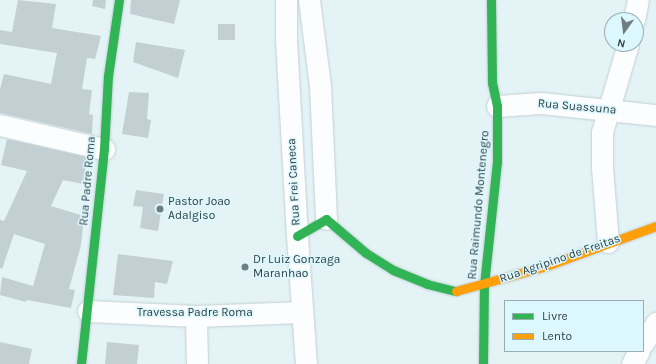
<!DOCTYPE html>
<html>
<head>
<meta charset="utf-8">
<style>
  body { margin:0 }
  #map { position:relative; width:656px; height:364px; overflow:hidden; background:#e4f3f6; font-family:Karla,sans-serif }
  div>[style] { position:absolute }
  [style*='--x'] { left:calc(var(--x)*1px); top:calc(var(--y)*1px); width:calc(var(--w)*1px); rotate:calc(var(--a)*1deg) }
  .building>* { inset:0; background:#c3d0d3; transform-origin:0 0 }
  .roads { filter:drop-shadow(0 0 1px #c3d0d3) drop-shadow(0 0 1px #c3d0d3) }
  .street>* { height:21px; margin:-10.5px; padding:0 10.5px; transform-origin:10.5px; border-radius:10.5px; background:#fbfdfe }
  .fast>* { height:9px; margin:-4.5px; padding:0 4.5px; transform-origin:4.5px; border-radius:4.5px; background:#30b455 }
  .slow>* { height:9px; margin:-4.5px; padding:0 4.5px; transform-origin:4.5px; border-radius:4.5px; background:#ff9f0a }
  .dots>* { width:11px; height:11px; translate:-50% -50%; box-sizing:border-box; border:2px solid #dcf8fe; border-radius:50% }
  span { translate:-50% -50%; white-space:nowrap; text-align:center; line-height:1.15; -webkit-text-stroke:3px #dcf8fe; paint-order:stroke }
  .street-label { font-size:12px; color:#313f42 }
  .poi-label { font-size:12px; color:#313f42 }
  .left { translate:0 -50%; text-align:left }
  .legend { position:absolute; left:504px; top:300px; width:140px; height:52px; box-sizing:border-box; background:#dcf8fe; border:1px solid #98aeb3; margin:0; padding:5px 7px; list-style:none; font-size:12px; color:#313f42 }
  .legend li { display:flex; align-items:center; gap:8px; height:20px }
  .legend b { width:20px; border:1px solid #98aeb3 }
  .north { position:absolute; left:604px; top:12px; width:40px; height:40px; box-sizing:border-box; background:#dcf8fe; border:1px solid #98aeb3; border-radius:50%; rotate:194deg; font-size:11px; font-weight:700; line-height:16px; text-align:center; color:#313f42 }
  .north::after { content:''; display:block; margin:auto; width:14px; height:18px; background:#707e81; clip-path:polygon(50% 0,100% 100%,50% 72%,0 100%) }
</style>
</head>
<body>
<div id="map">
  <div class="building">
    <i style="clip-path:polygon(18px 0,56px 4px,52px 28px,101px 36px,95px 59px,87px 58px,82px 89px,92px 90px,89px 114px,93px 115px,92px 134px,0 113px,0 89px,4px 74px,51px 84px,57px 53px,0 44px,0 30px,12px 32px)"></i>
    <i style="clip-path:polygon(93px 0,106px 0,105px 9px,92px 6px)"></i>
    <i style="clip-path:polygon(131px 0,180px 0,174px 24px,130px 14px)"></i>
    <i style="left:218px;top:24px;width:17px;height:16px"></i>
    <i style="clip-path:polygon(136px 42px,185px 50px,178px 78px,133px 62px)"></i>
    <i style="clip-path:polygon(129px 92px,149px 93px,147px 119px,151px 120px,148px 138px,122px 134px)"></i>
    <i style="clip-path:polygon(7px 139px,87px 157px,83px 184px,63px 180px,51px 206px,84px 216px,81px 245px,69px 289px,75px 290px,71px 308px,27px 300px,26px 302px,0 295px,2px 277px,33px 286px,45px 244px,14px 234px,2px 269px,0 268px,0 220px,4px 221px,27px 171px,1px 165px)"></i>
    <i style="clip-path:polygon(136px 190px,164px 194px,158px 231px,140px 228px,143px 207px,133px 206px)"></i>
    <i style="clip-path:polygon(118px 254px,173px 261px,167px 284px,155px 282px,154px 298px,113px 295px)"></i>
    <i style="clip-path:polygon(0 342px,32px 349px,29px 364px,0 364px)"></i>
    <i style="clip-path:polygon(107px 342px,139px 345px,137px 364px,105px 364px)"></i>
  </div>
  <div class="roads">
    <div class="street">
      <i style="--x:286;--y:0;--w:40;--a:90"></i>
      <i style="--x:286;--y:40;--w:196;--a:86.8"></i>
      <i style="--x:297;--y:236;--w:128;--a:86"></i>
      <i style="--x:309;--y:0;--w:87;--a:82.7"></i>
      <i style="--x:320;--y:86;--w:133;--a:87.4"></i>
      <i style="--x:634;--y:20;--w:20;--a:-79"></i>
      <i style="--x:497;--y:106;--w:44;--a:-3.9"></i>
      <i style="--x:541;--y:103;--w:116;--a:6"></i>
      <i style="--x:0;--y:125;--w:107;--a:13"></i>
      <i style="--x:608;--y:242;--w:74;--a:-94.6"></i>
      <i style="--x:602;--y:168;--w:36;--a:-90"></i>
      <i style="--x:602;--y:132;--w:92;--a:-73.5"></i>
      <i style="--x:88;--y:311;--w:108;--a:2.7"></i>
      <i style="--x:196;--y:316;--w:106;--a:-2.2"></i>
      <i style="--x:196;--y:316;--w:48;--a:88.8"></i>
      <i style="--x:643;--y:343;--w:24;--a:-57"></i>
      <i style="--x:632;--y:364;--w:15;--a:-62"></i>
    </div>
    <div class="fast">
      <i style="--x:297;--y:236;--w:34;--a:-30"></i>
      <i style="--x:326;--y:219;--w:52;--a:40.4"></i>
      <i style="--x:366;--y:253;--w:32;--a:32"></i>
      <i style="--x:393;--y:270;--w:37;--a:22"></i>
      <i style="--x:427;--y:284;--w:30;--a:14"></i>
      <i style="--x:81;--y:364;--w:216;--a:-83.9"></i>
      <i style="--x:104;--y:149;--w:73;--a:-86.9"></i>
      <i style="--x:108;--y:76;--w:77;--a:-81.8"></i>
      <i style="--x:483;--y:364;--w:79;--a:-89.3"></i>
      <i style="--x:484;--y:285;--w:124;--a:-84"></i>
      <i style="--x:497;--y:162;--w:56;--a:-90"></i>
      <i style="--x:497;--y:106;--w:24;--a:-102"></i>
      <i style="--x:492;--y:83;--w:83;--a:-90.7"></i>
    </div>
    <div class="slow">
      <i style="--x:456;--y:291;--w:93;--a:-15.5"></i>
      <i style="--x:546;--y:266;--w:117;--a:-20"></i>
    </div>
  </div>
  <div class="dots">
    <i style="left:160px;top:209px;background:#707e81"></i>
    <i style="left:245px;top:267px;background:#707e81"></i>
  </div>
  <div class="street-label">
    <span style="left:577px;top:107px;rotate:5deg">Rua Suassuna</span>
    <span style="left:88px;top:181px;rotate:-85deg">Rua Padre Roma</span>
    <span style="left:294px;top:182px;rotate:-93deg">Rua Frei Caneca</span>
    <span style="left:479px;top:205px;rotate:-85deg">Rua Raimundo Montenegro</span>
    <span style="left:560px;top:259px;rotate:-19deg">Rua Agripino de Freitas</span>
    <span style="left:195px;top:313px">Travessa Padre Roma</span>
  </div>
  <div class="poi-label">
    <span class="left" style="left:168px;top:209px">Pastor Joao<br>Adalgiso</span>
    <span class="left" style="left:253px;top:267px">Dr Luiz Gonzaga<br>Maranhao</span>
  </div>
  <ul class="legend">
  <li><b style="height:5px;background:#30b455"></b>Livre</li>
  <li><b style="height:5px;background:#ff9f0a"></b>Lento</li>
  </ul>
  <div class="north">N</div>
</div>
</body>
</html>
